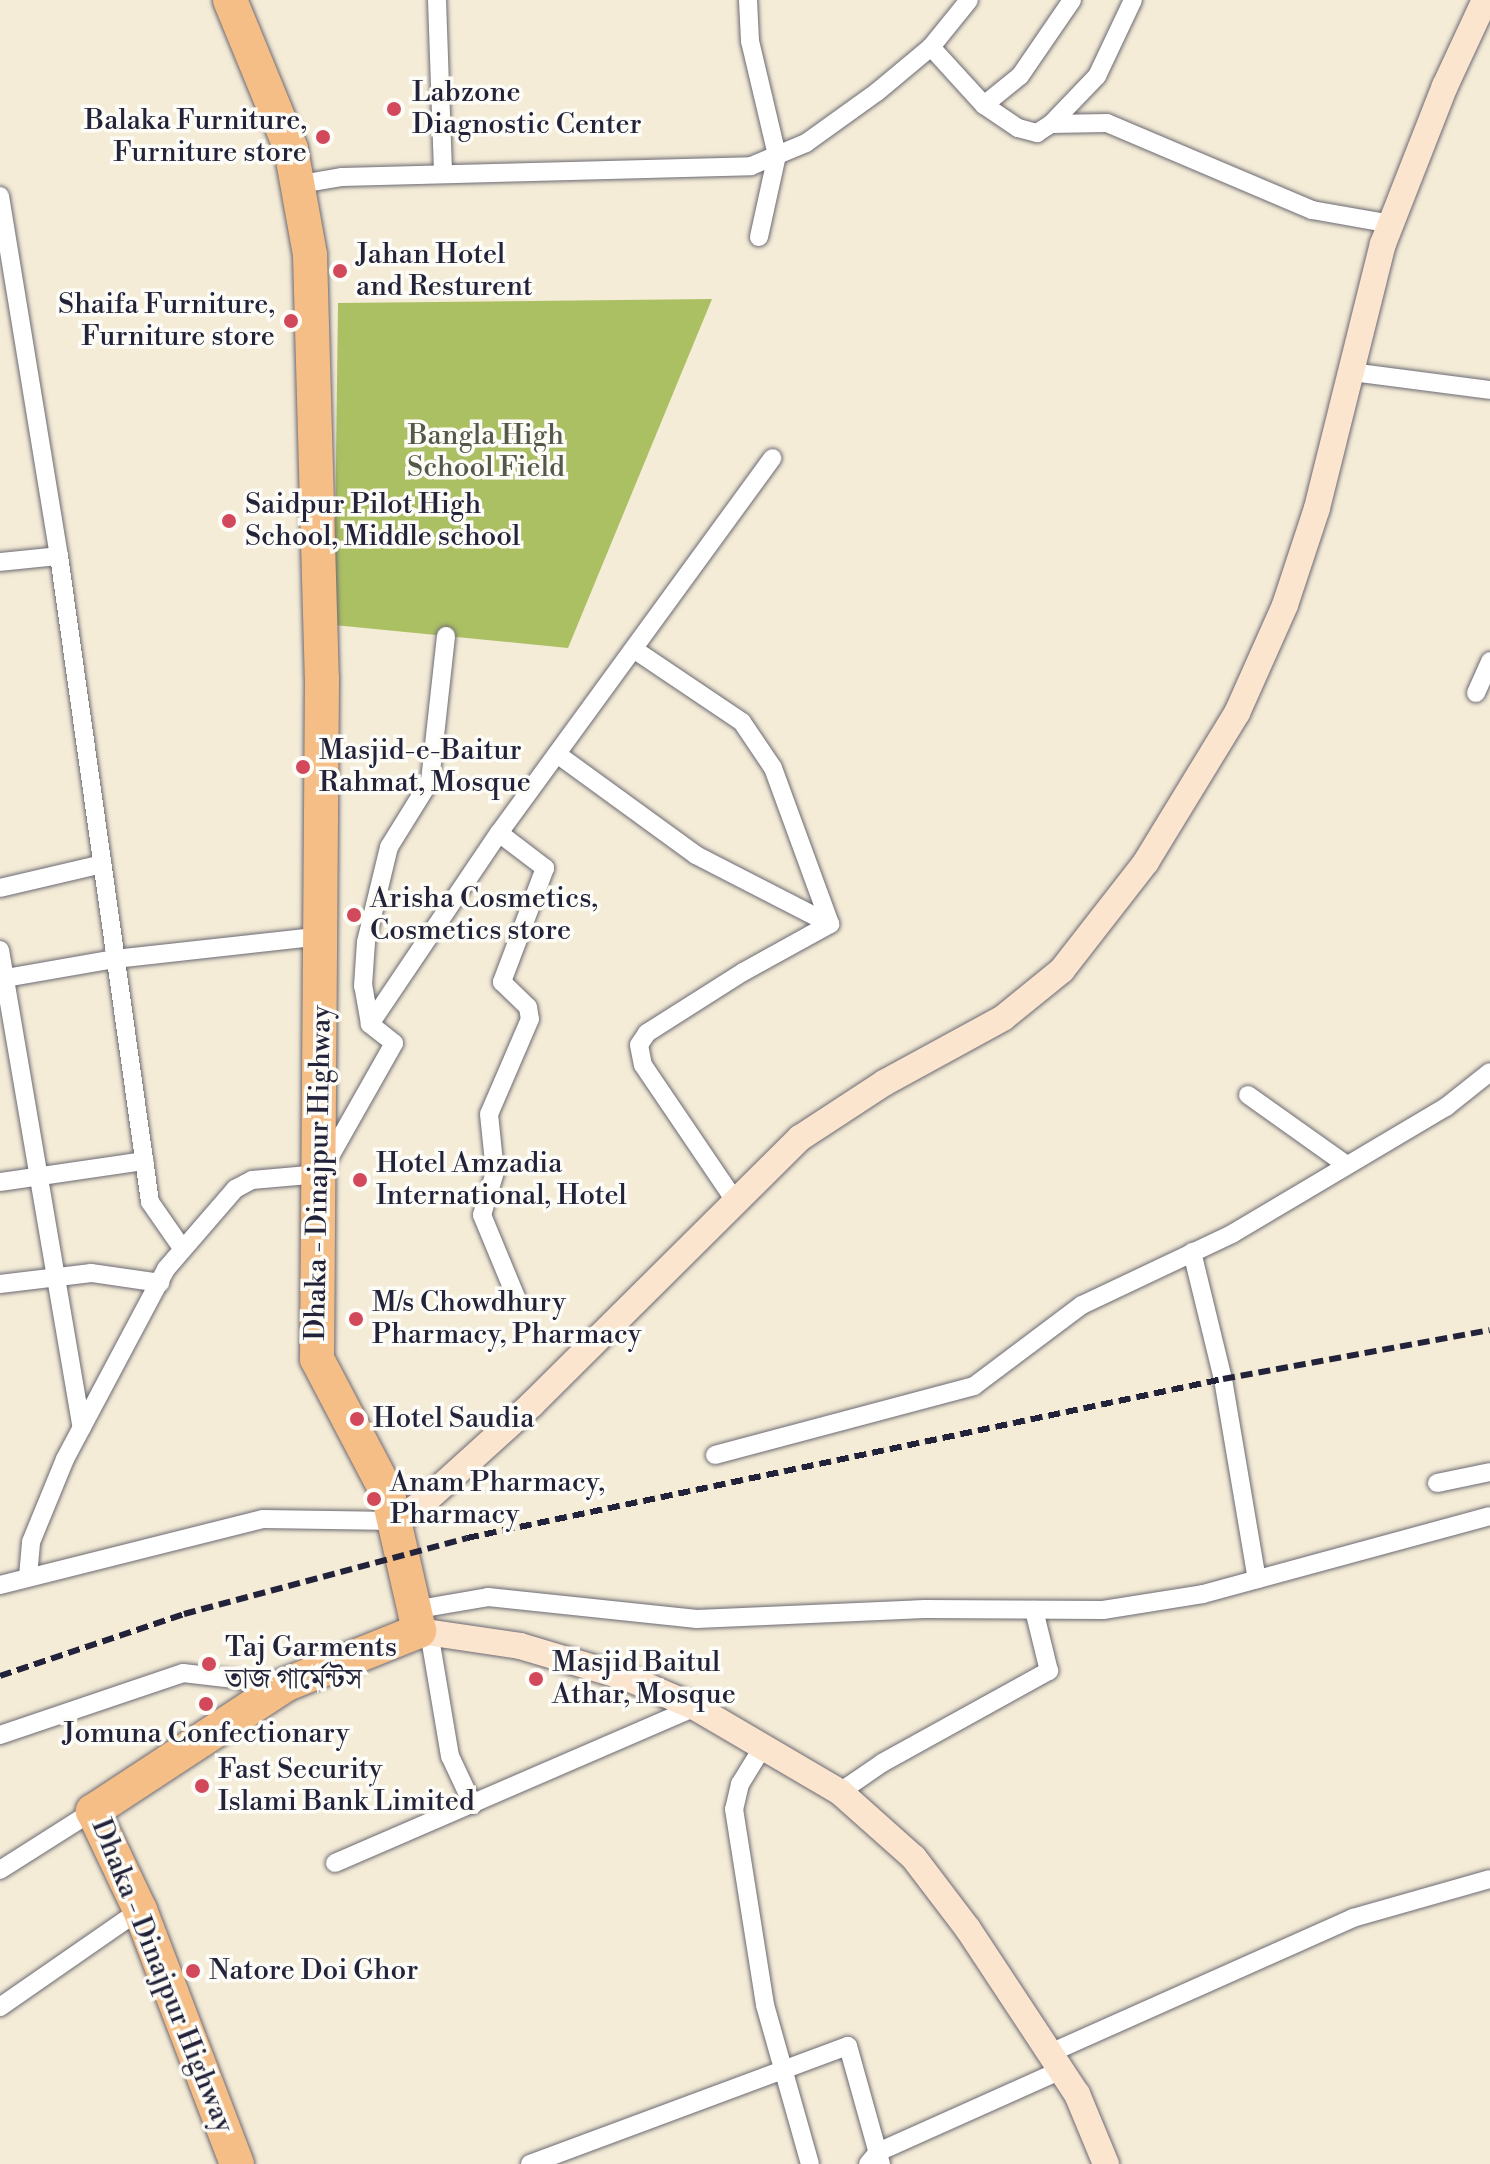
<!DOCTYPE html>
<html>
<head>
<meta charset="utf-8">
<style>
  body { margin:0 }
  #map { position:relative; width:1490px; height:2164px; overflow:hidden; background:#f4ecd7; font-family:"Libre Bodoni","Noto Serif Bengali",serif }
  div>[style] { position:absolute }
  [style*='--x'] { left:calc(var(--x)*1px); top:calc(var(--y)*1px); width:calc(var(--w)*1px); rotate:calc(var(--a)*1deg) }
  .green>* { inset:0; background:#abbf63 }
  .roads { filter:drop-shadow(0 0 2px #6c6972) drop-shadow(0 0 2px #6c6972) }
  .street>* { height:18px; margin:-9px; padding:0 9px; transform-origin:9px; border-radius:9px; background:#fff }
  .secondary>* { height:26px; margin:-13px; padding:0 13px; transform-origin:13px; border-radius:13px; background:#fbe5cf }
  .highway>* { height:34px; margin:-17px; padding:0 17px; transform-origin:17px; border-radius:17px; background:#f6be87 }
  .rail>* { height:6px; margin-top:-3px; transform-origin:0; background:repeating-linear-gradient(90deg,#22223b 0 12px,transparent 0 18px) }
  .dots>* { width:22px; height:22px; translate:-50% -50%; box-sizing:border-box; border:4px solid #fdfcf7; border-radius:50% }
  span { translate:-50% -50%; white-space:nowrap; text-align:center; line-height:1.15; -webkit-text-stroke:7px #fdfcf7; paint-order:stroke }
  .poi-label { font-size:28px; color:#22223b }
  .left { translate:0 -50%; text-align:left }
  .right { translate:-100% -50%; text-align:right }
  .park-label { font-size:28px; color:#525949 }
  .street-label { font-size:28px; color:#22223b }
</style>
</head>
<body>
<div id="map">
  <div class="green">
    <i style="clip-path:polygon(712px 299px,568px 648px,334px 625px,338px 303px)"></i>
  </div>
  <div class="roads">
    <div class="street">
      <i style="--x:437;--y:0;--w:172;--a:88"></i>
      <i style="--x:748;--y:0;--w:41;--a:87.2"></i>
      <i style="--x:750;--y:41;--w:117;--a:76.7"></i>
      <i style="--x:777;--y:155;--w:84;--a:102.4"></i>
      <i style="--x:1133;--y:0;--w:84;--a:115.3"></i>
      <i style="--x:1097;--y:76;--w:66;--a:133.8"></i>
      <i style="--x:1051;--y:124;--w:56;--a:-1"></i>
      <i style="--x:1107;--y:123;--w:223;--a:23"></i>
      <i style="--x:1312;--y:210;--w:80;--a:10"></i>
      <i style="--x:931;--y:47;--w:79;--a:47.6"></i>
      <i style="--x:984;--y:105;--w:46;--a:-38.9"></i>
      <i style="--x:1020;--y:76;--w:92;--a:-55.6"></i>
      <i style="--x:984;--y:105;--w:41;--a:34.1"></i>
      <i style="--x:1018;--y:128;--w:20;--a:15"></i>
      <i style="--x:1037;--y:133;--w:17;--a:-33"></i>
      <i style="--x:300;--y:188;--w:4;--a:-76"></i>
      <i style="--x:301;--y:184;--w:42;--a:-9.7"></i>
      <i style="--x:342;--y:177;--w:409;--a:-1.5"></i>
      <i style="--x:751;--y:166;--w:60;--a:-22.7"></i>
      <i style="--x:806;--y:143;--w:87;--a:-35.7"></i>
      <i style="--x:877;--y:92;--w:70;--a:-39.8"></i>
      <i style="--x:931;--y:47;--w:60;--a:-51"></i>
      <i style="--x:0;--y:196;--w:365;--a:80.7"></i>
      <i style="--x:59;--y:556;--w:652;--a:81.98"></i>
      <i style="--x:150;--y:1202;--w:56;--a:55.2"></i>
      <i style="--x:1352;--y:372;--w:139;--a:7.4"></i>
      <i style="--x:0;--y:562;--w:59;--a:-5.8"></i>
      <i style="--x:635;--y:650;--w:129;--a:33.9"></i>
      <i style="--x:742;--y:722;--w:55;--a:56"></i>
      <i style="--x:773;--y:768;--w:166;--a:69.9"></i>
      <i style="--x:830;--y:924;--w:99;--a:151.1"></i>
      <i style="--x:743;--y:972;--w:114;--a:147.6"></i>
      <i style="--x:647;--y:1033;--w:14;--a:124"></i>
      <i style="--x:639;--y:1045;--w:20;--a:79"></i>
      <i style="--x:643;--y:1065;--w:164;--a:55.9"></i>
      <i style="--x:1476;--y:693;--w:35;--a:-66"></i>
      <i style="--x:557;--y:754;--w:172;--a:36"></i>
      <i style="--x:696;--y:855;--w:151;--a:27.2"></i>
      <i style="--x:499;--y:833;--w:58;--a:37.3"></i>
      <i style="--x:545;--y:868;--w:122;--a:110.7"></i>
      <i style="--x:502;--y:982;--w:36;--a:44"></i>
      <i style="--x:528;--y:1007;--w:12;--a:81"></i>
      <i style="--x:530;--y:1019;--w:103;--a:113.3"></i>
      <i style="--x:489;--y:1114;--w:58;--a:84.1"></i>
      <i style="--x:495;--y:1172;--w:45;--a:106.8"></i>
      <i style="--x:482;--y:1215;--w:89;--a:67.5"></i>
      <i style="--x:0;--y:888;--w:105;--a:-13.2"></i>
      <i style="--x:0;--y:950;--w:485;--a:80.3"></i>
      <i style="--x:0;--y:979;--w:117;--a:-9.9"></i>
      <i style="--x:115;--y:959;--w:208;--a:-6.3"></i>
      <i style="--x:370;--y:1024;--w:39;--a:-100"></i>
      <i style="--x:363;--y:986;--w:44;--a:-86.1"></i>
      <i style="--x:366;--y:942;--w:98;--a:-76.4"></i>
      <i style="--x:389;--y:847;--w:78;--a:-58.2"></i>
      <i style="--x:430;--y:781;--w:146;--a:-83.7"></i>
      <i style="--x:1248;--y:1095;--w:119;--a:35.4"></i>
      <i style="--x:0;--y:1182;--w:146;--a:-8.3"></i>
      <i style="--x:1192;--y:1252;--w:131;--a:76.3"></i>
      <i style="--x:1223;--y:1379;--w:203;--a:80.4"></i>
      <i style="--x:0;--y:1284;--w:92;--a:-6.9"></i>
      <i style="--x:91;--y:1273;--w:70;--a:8.2"></i>
      <i style="--x:715;--y:1455;--w:268;--a:-14.9"></i>
      <i style="--x:974;--y:1386;--w:135;--a:-36.9"></i>
      <i style="--x:1082;--y:1305;--w:166;--a:-25.3"></i>
      <i style="--x:1232;--y:1234;--w:249;--a:-30.7"></i>
      <i style="--x:1446;--y:1107;--w:56;--a:-38.5"></i>
      <i style="--x:1437;--y:1483;--w:54;--a:-11.7"></i>
      <i style="--x:28;--y:1577;--w:35;--a:-85"></i>
      <i style="--x:31;--y:1542;--w:90;--a:-67.7"></i>
      <i style="--x:65;--y:1459;--w:215;--a:-62"></i>
      <i style="--x:166;--y:1269;--w:106;--a:-49.2"></i>
      <i style="--x:235;--y:1189;--w:19;--a:-28"></i>
      <i style="--x:252;--y:1180;--w:68;--a:-5"></i>
      <i style="--x:320;--y:1174;--w:150;--a:-60.5"></i>
      <i style="--x:394;--y:1043;--w:31;--a:-142"></i>
      <i style="--x:370;--y:1024;--w:230;--a:-56"></i>
      <i style="--x:499;--y:833;--w:464;--a:-53.9"></i>
      <i style="--x:0;--y:1585;--w:271;--a:-14.1"></i>
      <i style="--x:263;--y:1519;--w:133;--a:0.9"></i>
      <i style="--x:413;--y:1610;--w:76;--a:-9.8"></i>
      <i style="--x:488;--y:1597;--w:210;--a:6"></i>
      <i style="--x:697;--y:1619;--w:228;--a:-2.5"></i>
      <i style="--x:925;--y:1609;--w:178;--a:0.3"></i>
      <i style="--x:1103;--y:1610;--w:101;--a:-9.1"></i>
      <i style="--x:1203;--y:1594;--w:297;--a:-15.2"></i>
      <i style="--x:429;--y:1632;--w:126;--a:80.4"></i>
      <i style="--x:450;--y:1756;--w:54;--a:64.9"></i>
      <i style="--x:0;--y:1735;--w:193;--a:-18.7"></i>
      <i style="--x:183;--y:1673;--w:103;--a:6.7"></i>
      <i style="--x:764;--y:1745;--w:46;--a:121.6"></i>
      <i style="--x:740;--y:1784;--w:26;--a:103"></i>
      <i style="--x:734;--y:1809;--w:198;--a:81"></i>
      <i style="--x:765;--y:2005;--w:165;--a:74.2"></i>
      <i style="--x:840;--y:1792;--w:51;--a:-34.6"></i>
      <i style="--x:882;--y:1763;--w:191;--a:-28.9"></i>
      <i style="--x:1049;--y:1671;--w:63;--a:-103.8"></i>
      <i style="--x:335;--y:1863;--w:392;--a:-23.4"></i>
      <i style="--x:0;--y:1870;--w:110;--a:-32.4"></i>
      <i style="--x:0;--y:2007;--w:170;--a:-34.7"></i>
      <i style="--x:1050;--y:2053;--w:332;--a:-24"></i>
      <i style="--x:1353;--y:1918;--w:142;--a:-15.9"></i>
      <i style="--x:530;--y:2164;--w:339;--a:-20.4"></i>
      <i style="--x:848;--y:2046;--w:123;--a:74.4"></i>
      <i style="--x:868;--y:2164;--w:16;--a:-50"></i>
      <i style="--x:878;--y:2152;--w:201;--a:-24.1"></i>
    </div>
    <div class="secondary">
      <i style="--x:396;--y:1521;--w:32;--a:-34"></i>
      <i style="--x:423;--y:1503;--w:147;--a:-42.2"></i>
      <i style="--x:532;--y:1404;--w:378;--a:-44.8"></i>
      <i style="--x:800;--y:1138;--w:100;--a:-33.2"></i>
      <i style="--x:884;--y:1083;--w:136;--a:-28.6"></i>
      <i style="--x:1003;--y:1018;--w:76;--a:-39.1"></i>
      <i style="--x:1062;--y:970;--w:137;--a:-52.1"></i>
      <i style="--x:1146;--y:862;--w:175;--a:-58.6"></i>
      <i style="--x:1237;--y:713;--w:118;--a:-66"></i>
      <i style="--x:1285;--y:605;--w:102;--a:-71.7"></i>
      <i style="--x:1317;--y:508;--w:272;--a:-76"></i>
      <i style="--x:1383;--y:244;--w:170;--a:-68.6"></i>
      <i style="--x:1445;--y:86;--w:95;--a:-65.1"></i>
      <i style="--x:419;--y:1631;--w:102;--a:8.4"></i>
      <i style="--x:520;--y:1646;--w:113;--a:16.5"></i>
      <i style="--x:628;--y:1678;--w:73;--a:23.4"></i>
      <i style="--x:695;--y:1707;--w:168;--a:30.4"></i>
      <i style="--x:840;--y:1792;--w:99;--a:41.7"></i>
      <i style="--x:914;--y:1858;--w:89;--a:52.7"></i>
      <i style="--x:968;--y:1929;--w:198;--a:56.6"></i>
      <i style="--x:1077;--y:2094;--w:76;--a:67.5"></i>
    </div>
    <div class="highway">
      <i style="--x:230;--y:0;--w:161;--a:67.7"></i>
      <i style="--x:291;--y:149;--w:108;--a:79.8"></i>
      <i style="--x:310;--y:255;--w:423;--a:88.4"></i>
      <i style="--x:322;--y:678;--w:681;--a:90.42"></i>
      <i style="--x:317;--y:1359;--w:153;--a:62.3"></i>
      <i style="--x:388;--y:1494;--w:140;--a:77.2"></i>
      <i style="--x:419;--y:1631;--w:144;--a:158.1"></i>
      <i style="--x:285;--y:1685;--w:230;--a:146.7"></i>
      <i style="--x:93;--y:1811;--w:110;--a:64.6"></i>
      <i style="--x:140;--y:1910;--w:272;--a:69.1"></i>
    </div>
  </div>
  <div class="rail">
    <i style="--x:0;--y:1676;--w:194;--a:-18.6"></i>
    <i style="--x:184;--y:1614;--w:293;--a:-15"></i>
    <i style="--x:467;--y:1538;--w:773;--a:-11.88"></i>
    <i style="--x:1223;--y:1379;--w:271;--a:-10.4"></i>
  </div>
  <div class="dots">
    <i style="left:394px;top:109px;background:#d1495b"></i>
    <i style="left:323px;top:137px;background:#d1495b"></i>
    <i style="left:340px;top:271px;background:#d1495b"></i>
    <i style="left:291px;top:321px;background:#d1495b"></i>
    <i style="left:229px;top:521px;background:#d1495b"></i>
    <i style="left:303px;top:767px;background:#d1495b"></i>
    <i style="left:354px;top:915px;background:#d1495b"></i>
    <i style="left:360px;top:1180px;background:#d1495b"></i>
    <i style="left:356px;top:1319px;background:#d1495b"></i>
    <i style="left:357px;top:1419px;background:#d1495b"></i>
    <i style="left:374px;top:1499px;background:#d1495b"></i>
    <i style="left:209px;top:1664px;background:#d1495b"></i>
    <i style="left:536px;top:1679px;background:#d1495b"></i>
    <i style="left:206px;top:1704px;background:#d1495b"></i>
    <i style="left:202px;top:1786px;background:#d1495b"></i>
    <i style="left:193px;top:1971px;background:#d1495b"></i>
  </div>
  <div class="poi-label">
    <span class="left" style="left:412px;top:109px">Labzone<br>Diagnostic Center</span>
    <span class="right" style="left:307px;top:137px">Balaka Furniture,<br>Furniture store</span>
    <span class="left" style="left:356px;top:271px">Jahan Hotel<br>and Resturent</span>
    <span class="right" style="left:275px;top:321px">Shaifa Furniture,<br>Furniture store</span>
    <span class="left" style="left:245px;top:521px">Saidpur Pilot High<br>School, Middle school</span>
    <span class="left" style="left:319px;top:767px">Masjid-e-Baitur<br>Rahmat, Mosque</span>
    <span class="left" style="left:370px;top:915px">Arisha Cosmetics,<br>Cosmetics store</span>
    <span class="left" style="left:376px;top:1180px">Hotel Amzadia<br>International, Hotel</span>
    <span class="left" style="left:372px;top:1319px">M/s Chowdhury<br>Pharmacy, Pharmacy</span>
    <span class="left" style="left:373px;top:1419px">Hotel Saudia</span>
    <span class="left" style="left:390px;top:1499px">Anam Pharmacy,<br>Pharmacy</span>
    <span class="left" style="left:225px;top:1664px">Taj Garments<br>তাজ গার্মেন্টস</span>
    <span class="left" style="left:552px;top:1679px">Masjid Baitul<br>Athar, Mosque</span>
    <span style="left:206px;top:1734px">Jomuna Confectionary</span>
    <span class="left" style="left:218px;top:1786px">Fast Security<br>Islami Bank Limited</span>
    <span class="left" style="left:209px;top:1971px">Natore Doi Ghor</span>
  </div>
  <div class="park-label">
    <span style="left:486px;top:452px">Bangla High<br>School Field</span>
  </div>
  <div class="street-label">
    <span style="left:319px;top:1173px;rotate:-89deg">Dhaka - Dinajpur Highway</span>
    <span style="left:162px;top:1976px;rotate:68deg">Dhaka - Dinajpur Highway</span>
  </div>
</div>
</body>
</html>
